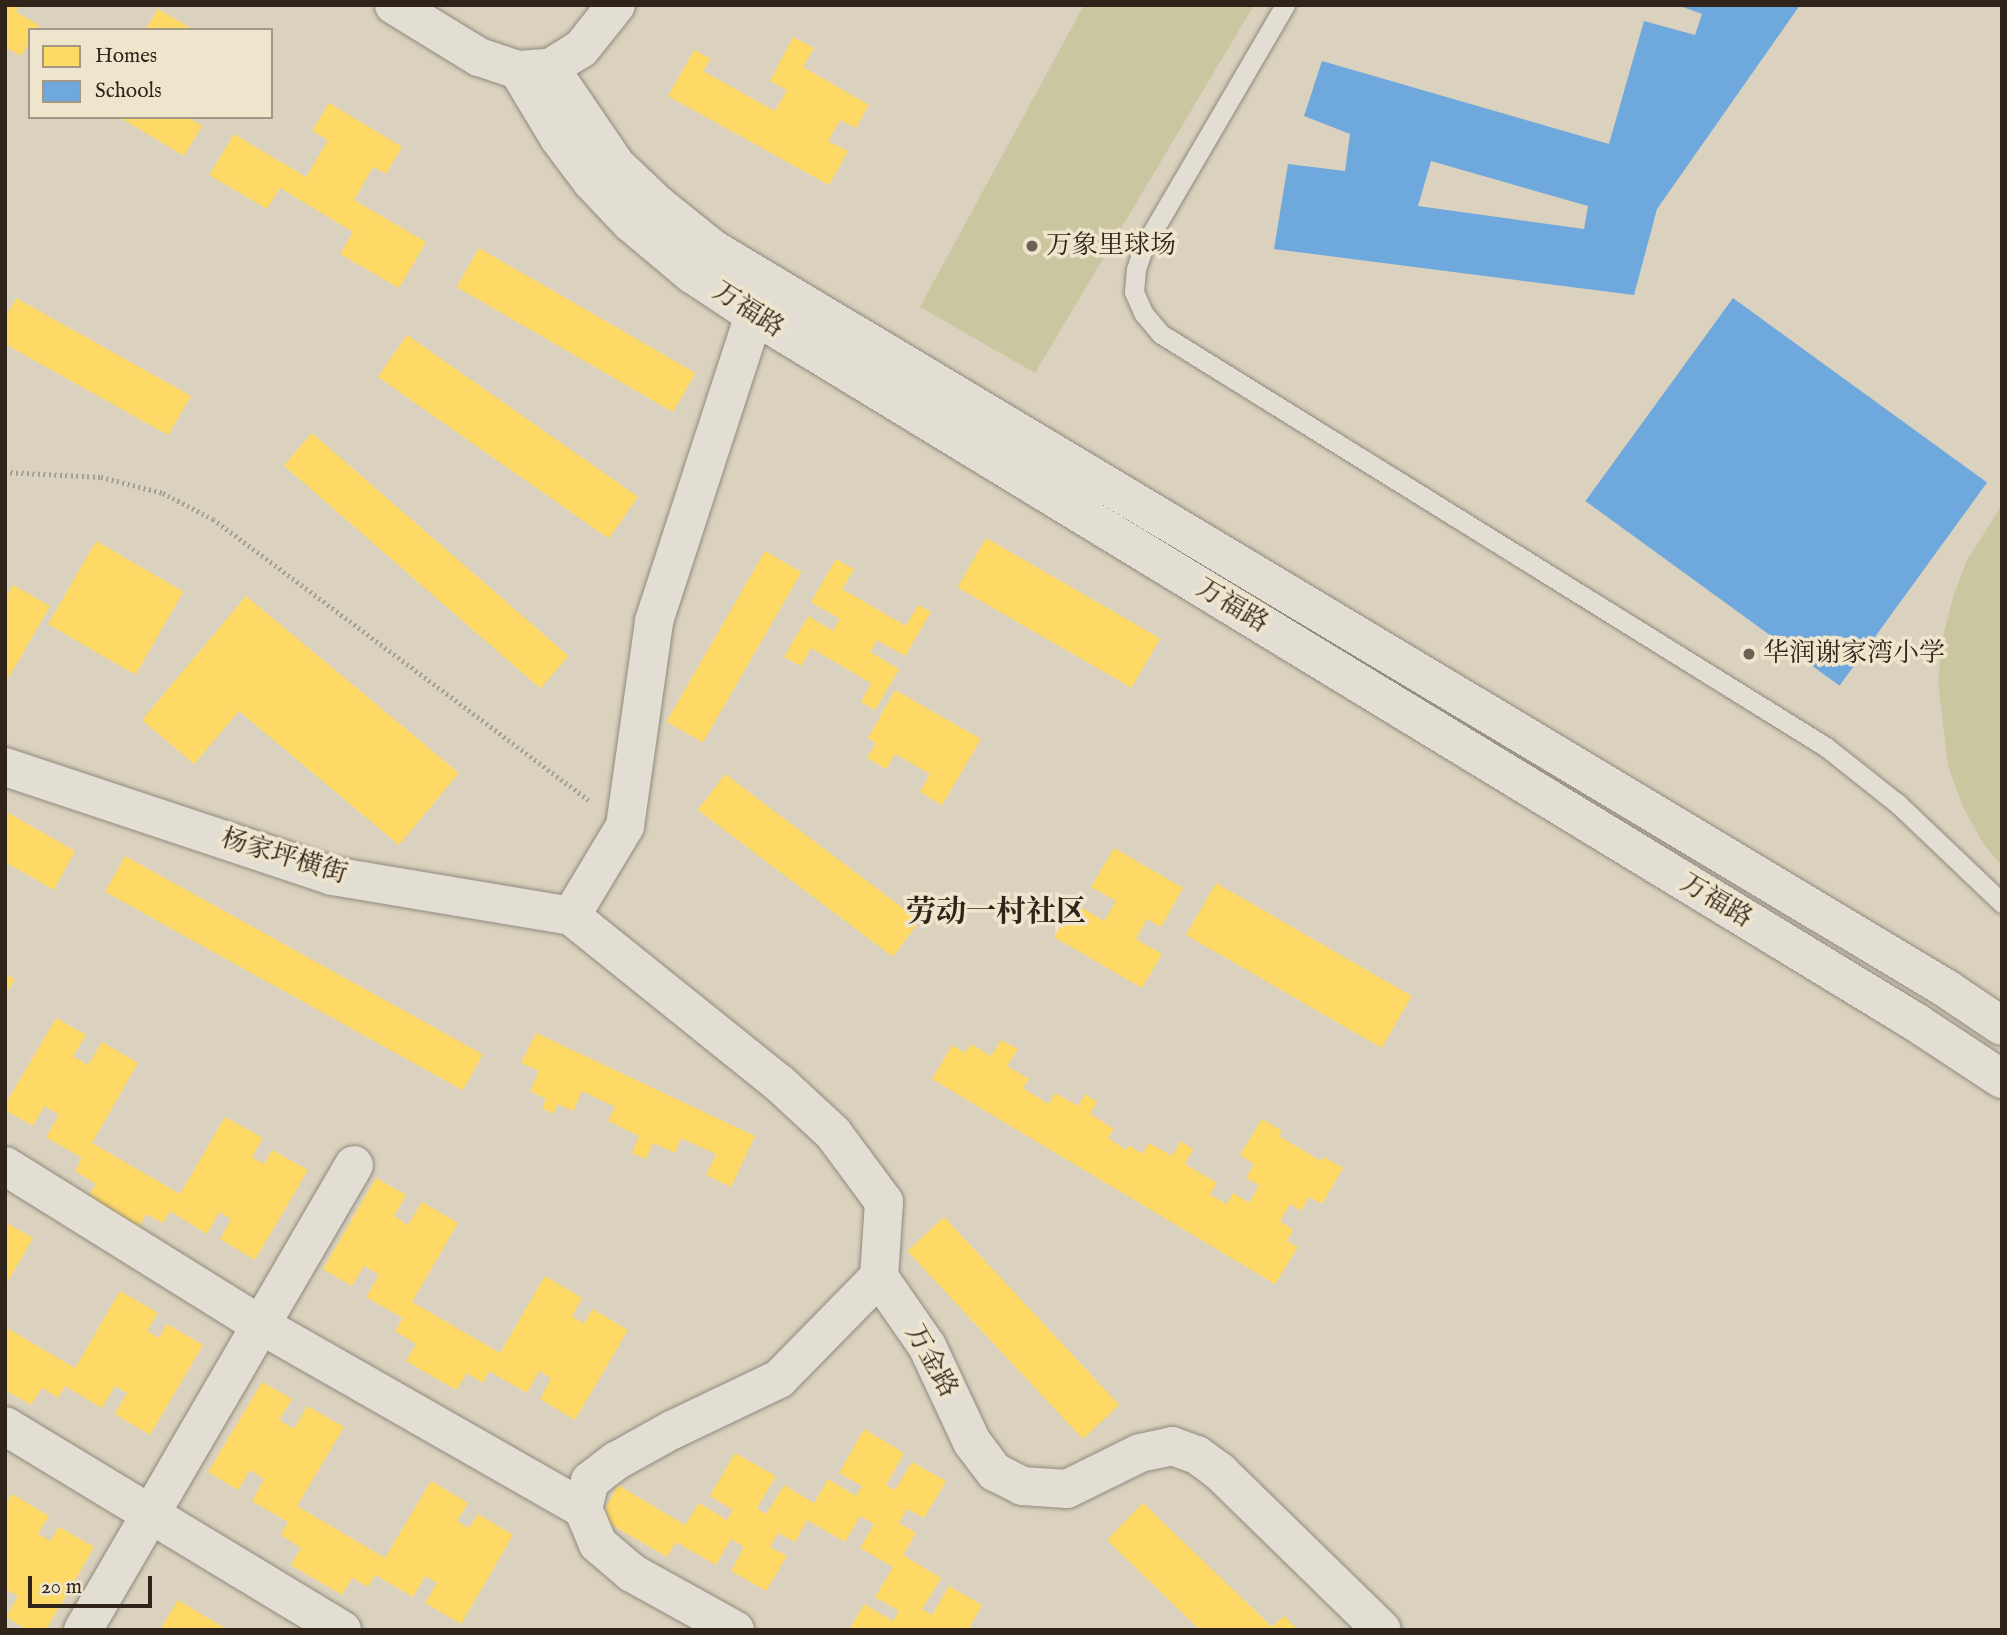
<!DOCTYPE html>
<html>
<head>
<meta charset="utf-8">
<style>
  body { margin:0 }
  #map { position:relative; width:2007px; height:1635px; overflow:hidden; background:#dad2be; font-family:"IM FELL English","Noto Serif SC",serif }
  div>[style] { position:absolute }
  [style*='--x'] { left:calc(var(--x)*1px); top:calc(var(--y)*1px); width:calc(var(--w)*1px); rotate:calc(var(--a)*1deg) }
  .green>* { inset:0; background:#c9c6a0 }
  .homes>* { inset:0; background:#ffd966; transform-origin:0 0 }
  .schools>* { inset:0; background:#6fa8dc; transform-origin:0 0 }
  .path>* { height:4.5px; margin-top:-2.25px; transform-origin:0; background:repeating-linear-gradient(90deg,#a39e96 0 2px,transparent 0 5.5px) }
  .roads { filter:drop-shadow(0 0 2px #908a7e) drop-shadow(0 0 2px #908a7e) }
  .lane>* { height:19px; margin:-9.5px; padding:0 9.5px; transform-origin:9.5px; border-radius:9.5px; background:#e2ded4 }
  .street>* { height:38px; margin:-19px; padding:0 19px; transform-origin:19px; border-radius:19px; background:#e2ded4 }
  .secondary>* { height:38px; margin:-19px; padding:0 19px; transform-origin:19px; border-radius:19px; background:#e2ded4 }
  .dots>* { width:19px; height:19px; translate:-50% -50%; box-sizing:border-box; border:4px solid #efe5cd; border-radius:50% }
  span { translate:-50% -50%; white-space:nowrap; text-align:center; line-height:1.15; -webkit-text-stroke:7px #efe5cd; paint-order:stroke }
  .poi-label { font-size:26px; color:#30241a }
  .left { translate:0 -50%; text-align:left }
  .street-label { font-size:26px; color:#30241a }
  .quarter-label { font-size:30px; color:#30241a; font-weight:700 }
  .frame { position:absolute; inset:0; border:7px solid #30241a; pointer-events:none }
  .legend { position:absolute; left:28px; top:28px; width:245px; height:91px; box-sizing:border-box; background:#efe5cd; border:2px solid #a39885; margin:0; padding:9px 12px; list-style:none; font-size:21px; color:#30241a }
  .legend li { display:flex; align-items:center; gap:14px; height:35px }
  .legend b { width:35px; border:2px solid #a39885 }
  .scale { position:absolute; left:28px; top:1576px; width:124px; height:32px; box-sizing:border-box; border:4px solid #30241a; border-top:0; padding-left:9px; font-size:21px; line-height:24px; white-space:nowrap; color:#30241a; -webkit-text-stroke:5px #efe5cd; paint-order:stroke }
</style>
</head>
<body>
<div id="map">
  <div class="green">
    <i style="clip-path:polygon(1084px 5px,1254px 5px,1035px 373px,920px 307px)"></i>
    <i style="clip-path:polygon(2002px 505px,2002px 866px,1984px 845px,1963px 807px,1948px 766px,1938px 682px,1942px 640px,1953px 597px,1967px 560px)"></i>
  </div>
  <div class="homes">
    <i style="clip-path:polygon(5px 5px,19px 5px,16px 12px,39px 25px,36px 30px,30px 30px,30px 41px,21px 56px,5px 47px)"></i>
    <i style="clip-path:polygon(158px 9px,194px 30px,145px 30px)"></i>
    <i style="clip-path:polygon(793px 37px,814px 48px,803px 67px,869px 105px,856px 128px,840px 120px,828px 141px,848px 151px,829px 185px,668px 96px,694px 50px,711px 59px,703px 71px,775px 111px,787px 90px,770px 81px)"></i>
    <i style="clip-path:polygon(329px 103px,402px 147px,386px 174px,373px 167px,354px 200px,426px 242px,399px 288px,340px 254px,353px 232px,280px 188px,267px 209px,209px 175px,234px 134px,306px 177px,328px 140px,312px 131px)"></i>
    <i style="clip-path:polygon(119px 117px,188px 117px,202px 126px,184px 156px)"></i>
    <i style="left:479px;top:248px;width:250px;height:45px;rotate:30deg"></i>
    <i style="clip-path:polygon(16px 298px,191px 396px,168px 435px,5px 344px,5px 318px)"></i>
    <i style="left:407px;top:335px;width:282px;height:51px;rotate:35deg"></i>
    <i style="left:312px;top:433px;width:340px;height:43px;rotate:41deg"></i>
    <i style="left:986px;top:538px;width:201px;height:57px;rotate:30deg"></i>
    <i style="left:96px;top:541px;width:101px;height:96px;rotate:30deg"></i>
    <i style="left:765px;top:551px;width:42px;height:197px;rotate:30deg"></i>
    <i style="clip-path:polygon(836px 559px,854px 569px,842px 589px,906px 626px,918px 605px,931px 612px,905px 656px,877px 640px,870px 652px,899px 669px,875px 710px,861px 702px,871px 683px,811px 648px,801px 666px,784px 657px,808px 616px,833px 631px,840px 619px,811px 602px)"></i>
    <i style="clip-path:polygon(13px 585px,50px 606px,5px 684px,5px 599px)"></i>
    <i style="clip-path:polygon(246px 596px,459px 773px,399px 845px,239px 711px,194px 764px,142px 720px)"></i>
    <i style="clip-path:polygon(895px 690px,981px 739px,942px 805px,920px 792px,930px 774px,895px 754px,886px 769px,867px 758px,876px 743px,868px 738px)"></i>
    <i style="left:725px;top:774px;width:244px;height:45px;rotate:37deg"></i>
    <i style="clip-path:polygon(5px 811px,75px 851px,54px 890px,5px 862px)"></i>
    <i style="clip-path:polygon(1114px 848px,1183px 888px,1161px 927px,1147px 919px,1136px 939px,1162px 954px,1142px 988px,1054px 937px,1074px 903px,1104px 921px,1116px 901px,1091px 887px)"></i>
    <i style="left:125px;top:856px;width:409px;height:41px;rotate:29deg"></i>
    <i style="left:1216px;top:883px;width:226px;height:60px;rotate:30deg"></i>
    <i style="clip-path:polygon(5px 974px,15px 979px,5px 996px)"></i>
    <i style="clip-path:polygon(56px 1018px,86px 1035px,73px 1056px,88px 1065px,102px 1042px,138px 1063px,92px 1143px,180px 1194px,225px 1117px,263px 1138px,252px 1157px,264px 1164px,272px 1150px,308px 1170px,255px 1260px,220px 1239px,231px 1219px,219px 1212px,207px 1234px,170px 1211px,163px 1223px,146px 1214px,136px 1231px,86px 1201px,96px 1184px,75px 1171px,82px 1158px,46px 1137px,59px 1115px,44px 1106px,33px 1126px,5px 1110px,5px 1105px)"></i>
    <i style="clip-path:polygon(536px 1033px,755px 1136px,731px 1187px,706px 1175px,716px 1154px,681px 1138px,675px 1153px,653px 1143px,646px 1159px,632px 1153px,639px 1136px,608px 1121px,615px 1107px,582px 1091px,573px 1111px,558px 1104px,553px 1114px,542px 1108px,546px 1099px,530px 1091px,539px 1071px,521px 1063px)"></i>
    <i style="clip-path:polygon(1001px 1040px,1018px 1049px,1007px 1066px,1029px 1079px,1023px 1088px,1048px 1104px,1055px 1093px,1078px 1106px,1085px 1094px,1097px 1102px,1090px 1114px,1114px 1129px,1108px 1138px,1126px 1150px,1129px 1145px,1142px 1154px,1149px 1143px,1172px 1156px,1181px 1141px,1193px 1149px,1185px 1164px,1217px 1183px,1210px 1195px,1227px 1204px,1233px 1193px,1249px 1203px,1259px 1185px,1246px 1178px,1254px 1164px,1240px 1155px,1262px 1119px,1282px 1131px,1279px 1136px,1321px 1161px,1324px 1157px,1343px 1168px,1322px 1204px,1309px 1197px,1301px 1211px,1290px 1204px,1280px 1221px,1293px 1230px,1287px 1241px,1298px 1247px,1275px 1284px,932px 1079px,952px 1045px,965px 1053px,971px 1044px,991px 1056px)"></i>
    <i style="clip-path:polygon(376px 1178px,406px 1195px,394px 1216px,408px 1225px,422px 1202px,458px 1223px,412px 1302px,500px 1353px,545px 1276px,582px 1298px,572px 1316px,584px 1324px,592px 1309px,628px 1330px,575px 1420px,540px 1399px,551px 1378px,539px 1371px,527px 1393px,489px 1371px,483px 1383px,467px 1373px,456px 1390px,406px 1361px,416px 1344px,395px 1331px,403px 1318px,366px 1297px,379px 1275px,364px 1266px,352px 1286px,323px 1269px)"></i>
    <i style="left:944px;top:1217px;width:257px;height:50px;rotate:47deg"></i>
    <i style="clip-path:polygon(5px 1222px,33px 1238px,5px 1286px)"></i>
    <i style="clip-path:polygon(120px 1291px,158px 1313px,147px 1331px,159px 1338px,167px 1324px,203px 1345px,150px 1435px,115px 1414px,127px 1393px,115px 1386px,102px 1408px,65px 1386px,58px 1398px,42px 1388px,31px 1405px,5px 1390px,5px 1327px,75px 1368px)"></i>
    <i style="clip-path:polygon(262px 1382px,292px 1399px,279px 1420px,294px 1429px,307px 1406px,344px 1427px,297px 1506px,385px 1558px,431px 1481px,468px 1503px,457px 1521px,469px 1528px,478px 1514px,513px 1535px,461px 1624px,425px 1603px,437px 1583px,425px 1576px,413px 1597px,375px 1575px,368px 1587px,352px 1578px,342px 1595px,291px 1565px,301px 1548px,281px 1535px,288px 1522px,252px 1501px,264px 1479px,250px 1470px,238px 1490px,208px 1472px)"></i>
    <i style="clip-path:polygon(864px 1429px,904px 1453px,886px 1485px,895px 1490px,912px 1462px,946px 1481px,924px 1518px,907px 1509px,899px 1523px,916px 1533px,903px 1555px,941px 1578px,922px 1609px,932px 1615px,949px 1586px,982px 1605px,968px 1630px,849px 1630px,864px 1604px,893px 1621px,899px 1611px,875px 1597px,893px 1567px,860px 1548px,874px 1524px,860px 1516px,845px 1542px,807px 1520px,795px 1542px,778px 1533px,770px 1547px,787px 1556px,766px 1591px,731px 1571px,744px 1547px,731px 1539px,716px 1565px,676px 1542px,667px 1557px,600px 1518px,618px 1485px,685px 1525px,699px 1503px,727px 1520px,733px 1510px,710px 1496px,735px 1453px,776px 1476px,757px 1508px,766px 1514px,784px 1485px,814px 1503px,828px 1479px,856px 1496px,862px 1486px,839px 1473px)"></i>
    <i style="clip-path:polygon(12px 1494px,49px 1516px,38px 1534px,50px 1541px,59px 1527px,94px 1547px,46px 1630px,28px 1630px,6px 1617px,18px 1596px,5px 1589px,5px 1505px)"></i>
    <i style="clip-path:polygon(1143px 1503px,1272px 1627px,1284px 1616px,1298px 1630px,1200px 1630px,1107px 1540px)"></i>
    <i style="clip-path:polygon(178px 1600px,228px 1630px,160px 1630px)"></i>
  </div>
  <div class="schools">
    <i style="clip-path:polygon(evenodd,1677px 5px,1800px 5px,1657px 209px,1634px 295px,1274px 249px,1288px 164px,1345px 171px,1350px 134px,1304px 116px,1322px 61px,1609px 144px,1644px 21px,1695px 35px,1702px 14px,1677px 5px,1431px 161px,1588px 206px,1584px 229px,1418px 206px,1431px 161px)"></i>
    <i style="left:1733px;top:298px;width:314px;height:251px;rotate:36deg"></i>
  </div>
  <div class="path">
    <i style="--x:5;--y:472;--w:96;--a:3"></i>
    <i style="--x:101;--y:477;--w:64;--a:14.5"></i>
    <i style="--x:163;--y:493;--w:56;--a:27.5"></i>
    <i style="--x:213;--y:519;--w:469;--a:36.8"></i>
  </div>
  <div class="roads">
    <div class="lane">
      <i style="--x:1285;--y:5;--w:281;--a:120.3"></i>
      <i style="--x:1143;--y:248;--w:22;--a:108"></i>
      <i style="--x:1136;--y:269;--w:23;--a:95"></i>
      <i style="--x:1134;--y:292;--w:24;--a:66"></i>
      <i style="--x:1144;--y:314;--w:26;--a:50"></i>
      <i style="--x:1161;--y:334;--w:783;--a:31.84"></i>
      <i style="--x:1826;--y:747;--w:92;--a:38.4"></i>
      <i style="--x:1898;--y:804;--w:144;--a:43.6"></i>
    </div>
    <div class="street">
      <i style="--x:394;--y:5;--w:100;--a:31.5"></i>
      <i style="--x:479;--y:57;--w:41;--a:18.4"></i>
      <i style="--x:518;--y:70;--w:32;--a:-4"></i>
      <i style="--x:550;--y:68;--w:36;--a:-32"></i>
      <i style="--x:581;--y:49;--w:56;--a:-51.5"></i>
      <i style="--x:5;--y:767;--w:345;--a:18.4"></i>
      <i style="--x:332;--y:876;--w:242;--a:9.5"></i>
      <i style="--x:571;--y:916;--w:267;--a:38.8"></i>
      <i style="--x:779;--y:1083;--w:74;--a:42.8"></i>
      <i style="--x:833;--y:1133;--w:86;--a:53.5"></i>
      <i style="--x:884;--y:1202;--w:75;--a:93.8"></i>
      <i style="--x:879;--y:1277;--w:84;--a:55.2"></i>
      <i style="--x:927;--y:1346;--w:106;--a:64.9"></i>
      <i style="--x:972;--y:1442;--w:38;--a:53"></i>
      <i style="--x:995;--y:1472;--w:30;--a:27"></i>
      <i style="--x:1022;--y:1486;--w:45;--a:3.8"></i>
      <i style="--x:1067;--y:1489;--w:81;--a:-26.3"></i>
      <i style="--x:1140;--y:1453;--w:33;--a:-12"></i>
      <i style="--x:1172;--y:1446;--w:27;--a:20"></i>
      <i style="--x:1197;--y:1455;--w:29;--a:36"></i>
      <i style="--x:1220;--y:1472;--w:226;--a:44.3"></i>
      <i style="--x:571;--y:916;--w:105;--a:-59"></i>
      <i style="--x:625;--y:826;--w:207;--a:-81.9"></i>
      <i style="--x:654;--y:621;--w:322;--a:-71.9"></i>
      <i style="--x:5;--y:1166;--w:299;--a:31.9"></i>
      <i style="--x:259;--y:1324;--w:373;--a:29.7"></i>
      <i style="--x:5;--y:1426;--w:394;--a:31.2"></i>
      <i style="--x:83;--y:1630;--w:538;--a:-59.77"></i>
      <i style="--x:735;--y:1630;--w:118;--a:-151"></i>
      <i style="--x:632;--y:1573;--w:45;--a:-139.5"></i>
      <i style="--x:598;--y:1544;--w:38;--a:-113"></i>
      <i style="--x:583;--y:1509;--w:29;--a:-76"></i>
      <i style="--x:590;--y:1481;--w:33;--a:-38"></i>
      <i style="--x:616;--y:1461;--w:64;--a:-29"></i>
      <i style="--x:672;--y:1430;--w:119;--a:-25.5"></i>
      <i style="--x:779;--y:1379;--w:143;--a:-45.6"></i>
    </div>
    <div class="secondary">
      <i style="--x:550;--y:68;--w:117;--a:55.8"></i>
      <i style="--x:616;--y:165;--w:57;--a:43.6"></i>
      <i style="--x:657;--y:204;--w:72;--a:38.8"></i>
      <i style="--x:713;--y:249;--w:1439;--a:30.95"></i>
      <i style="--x:1947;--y:989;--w:66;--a:33.9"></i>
      <i style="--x:518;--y:70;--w:79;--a:58.9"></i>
      <i style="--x:559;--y:138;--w:55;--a:53.1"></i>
      <i style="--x:592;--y:182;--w:57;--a:46.4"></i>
      <i style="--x:631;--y:223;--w:80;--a:39.9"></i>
      <i style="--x:692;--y:274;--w:74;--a:33.5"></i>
      <i style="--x:754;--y:315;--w:1362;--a:31.33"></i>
      <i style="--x:1917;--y:1023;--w:102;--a:33.4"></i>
    </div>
  </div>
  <div class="dots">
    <i style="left:1032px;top:246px;background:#6c6153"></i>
    <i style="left:1749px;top:654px;background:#6c6153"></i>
  </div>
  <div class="poi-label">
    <span class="left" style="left:1046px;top:246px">万象里球场</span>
    <span class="left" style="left:1763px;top:654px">华润谢家湾小学</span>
  </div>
  <div class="street-label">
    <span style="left:748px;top:310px;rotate:33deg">万福路</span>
    <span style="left:1232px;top:606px;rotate:31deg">万福路</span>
    <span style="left:284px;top:857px;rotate:17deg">杨家坪横街</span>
    <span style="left:1716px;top:901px;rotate:31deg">万福路</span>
    <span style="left:931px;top:1361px;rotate:61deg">万金路</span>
  </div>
  <div class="quarter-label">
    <span style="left:996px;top:913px">劳动一村社区</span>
  </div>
  <div class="frame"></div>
  <ul class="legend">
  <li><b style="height:19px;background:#ffd966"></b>Homes</li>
  <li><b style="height:19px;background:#6fa8dc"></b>Schools</li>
  </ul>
  <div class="scale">20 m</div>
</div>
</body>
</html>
